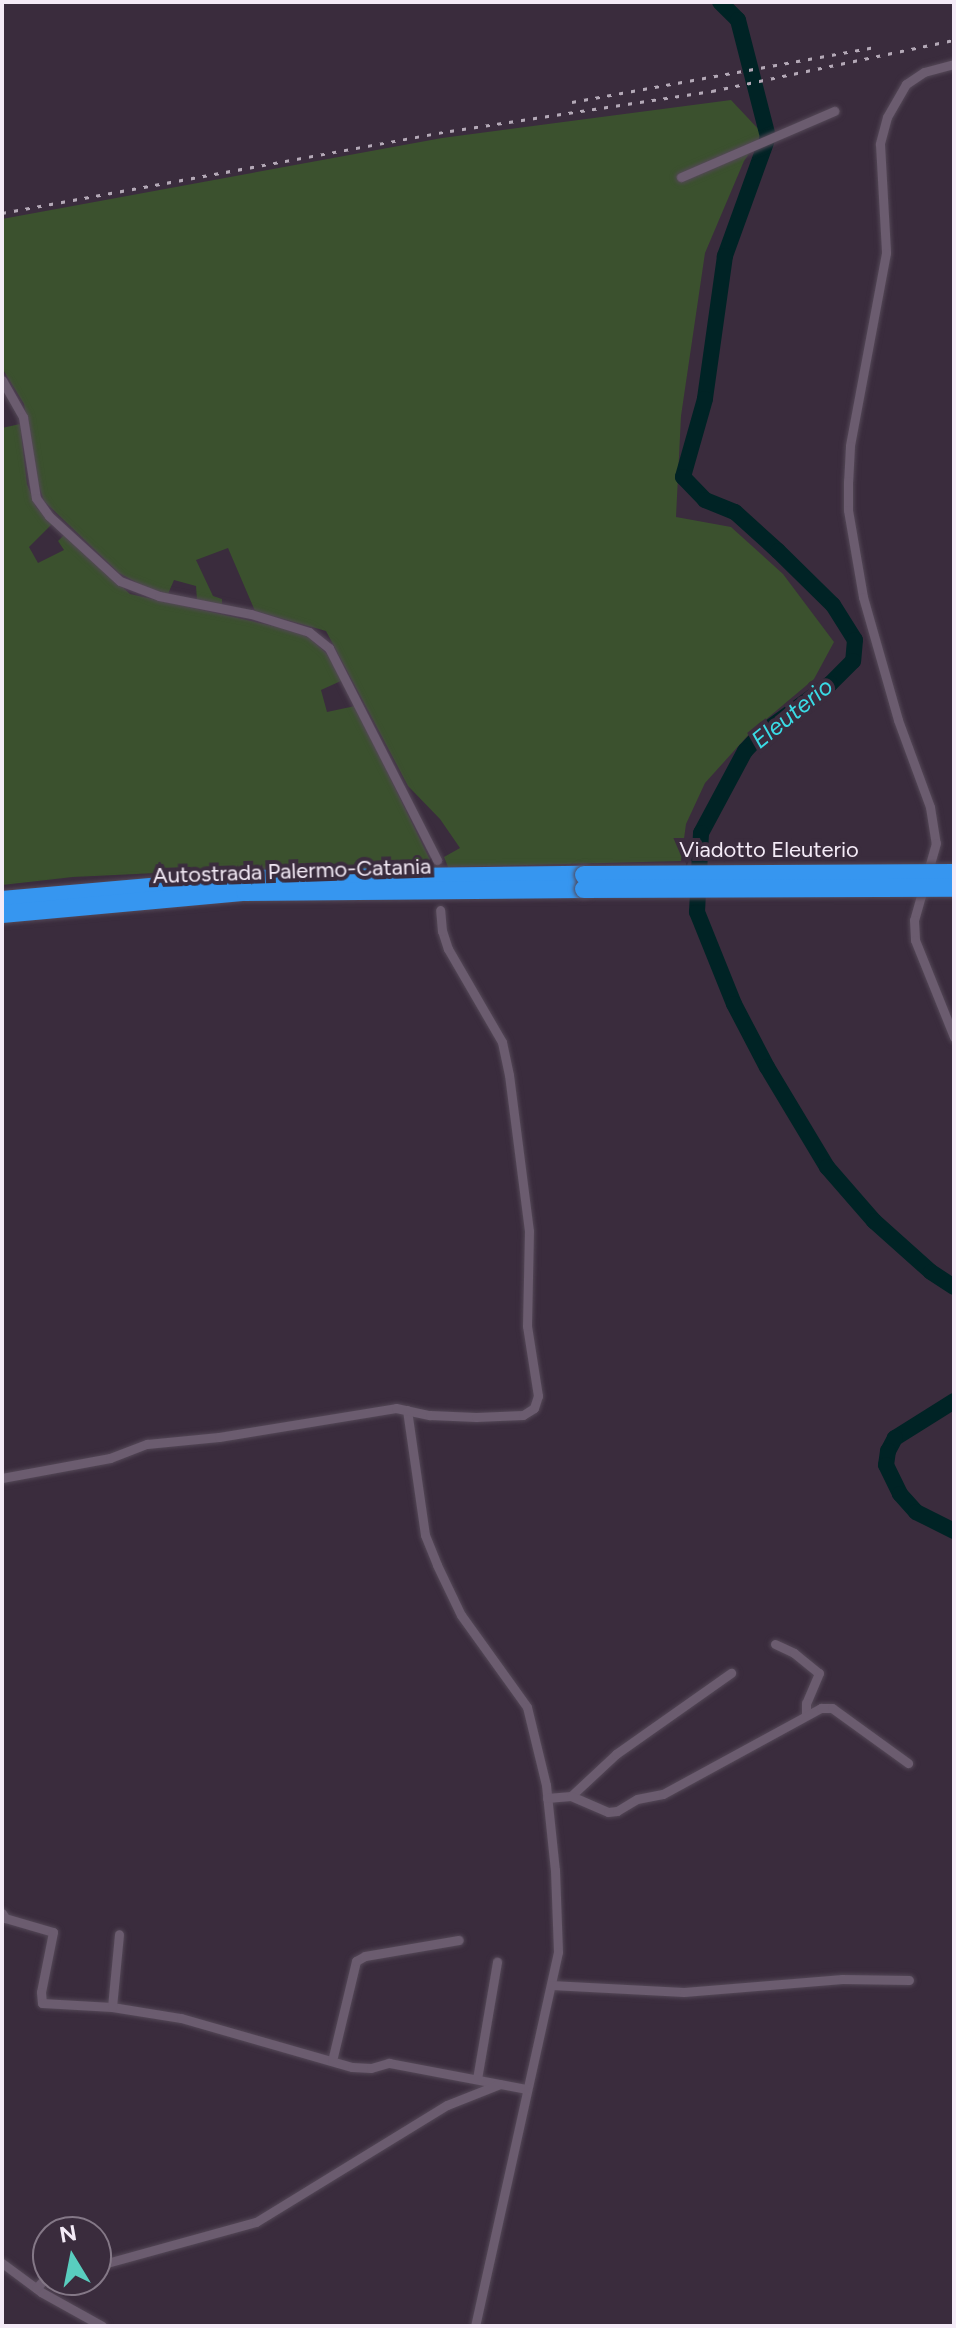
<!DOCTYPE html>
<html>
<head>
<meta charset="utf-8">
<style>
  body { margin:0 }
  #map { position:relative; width:956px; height:2328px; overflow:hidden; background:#3a2c3d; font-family:Figtree,sans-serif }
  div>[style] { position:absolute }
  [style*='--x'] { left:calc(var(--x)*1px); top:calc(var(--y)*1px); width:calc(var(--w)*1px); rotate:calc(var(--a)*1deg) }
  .green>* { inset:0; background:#3b512e }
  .river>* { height:16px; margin:-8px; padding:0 8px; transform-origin:8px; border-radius:8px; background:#002325 }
  .roads { filter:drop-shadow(0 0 2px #544857) drop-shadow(0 0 2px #544857) }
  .street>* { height:9px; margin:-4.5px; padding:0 4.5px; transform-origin:4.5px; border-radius:4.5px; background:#6b5c6f }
  .highway>* { height:18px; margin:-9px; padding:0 9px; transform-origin:9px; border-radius:9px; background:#3696f0 }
  .rail>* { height:3px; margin-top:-1.5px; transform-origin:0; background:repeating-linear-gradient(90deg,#b4a9b7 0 4px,transparent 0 12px) }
  .bridges { filter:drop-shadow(0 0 2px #544857) drop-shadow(0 0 2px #544857) }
  .highway-bridge>* { height:18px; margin:-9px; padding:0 9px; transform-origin:9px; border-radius:9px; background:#3696f0 }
  span { translate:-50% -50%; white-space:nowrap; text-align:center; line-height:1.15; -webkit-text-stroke:8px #3a2c3d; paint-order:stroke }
  .street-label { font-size:22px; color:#f4ebf7 }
  .water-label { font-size:24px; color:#3adbe5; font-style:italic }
  .frame { position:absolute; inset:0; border:4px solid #f4ebf7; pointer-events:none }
  .north { position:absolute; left:32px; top:2216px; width:80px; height:80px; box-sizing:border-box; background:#3a2c3d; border:2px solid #847887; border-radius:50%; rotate:350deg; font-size:22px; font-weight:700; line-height:32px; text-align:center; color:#f4ebf7 }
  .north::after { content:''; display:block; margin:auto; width:28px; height:36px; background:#59cebf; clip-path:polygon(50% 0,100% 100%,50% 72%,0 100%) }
</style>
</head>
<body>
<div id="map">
  <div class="green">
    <i style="clip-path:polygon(731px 100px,763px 134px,744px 161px,705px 253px,681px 416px,676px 517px,731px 527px,783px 574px,834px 642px,814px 679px,751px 732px,705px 783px,686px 824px,681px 861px,448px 867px,444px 857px,460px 848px,440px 819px,408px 786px,326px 631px,255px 611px,228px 548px,196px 560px,213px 596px,222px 599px,222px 605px,197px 600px,196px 586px,174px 580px,168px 594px,145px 587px,119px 573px,44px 501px,36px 477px,24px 404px,2px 368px,2px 219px,442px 138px)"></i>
    <i style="clip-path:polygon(20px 424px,27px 484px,36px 507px,52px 524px,29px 547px,38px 563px,64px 550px,58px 541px,65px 534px,130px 594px,296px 631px,311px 639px,326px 653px,343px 680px,321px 690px,327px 712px,355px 706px,434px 868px,220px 870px,73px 877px,2px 885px,2px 428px)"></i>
  </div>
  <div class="river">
    <i style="--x:720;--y:2;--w:25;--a:45"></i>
    <i style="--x:738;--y:20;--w:121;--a:75.6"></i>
    <i style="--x:768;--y:137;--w:127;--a:109.9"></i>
    <i style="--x:725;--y:256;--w:144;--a:98"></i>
    <i style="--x:705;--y:399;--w:81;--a:105.8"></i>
    <i style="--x:683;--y:477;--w:32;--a:46"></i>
    <i style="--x:705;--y:500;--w:32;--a:22"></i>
    <i style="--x:735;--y:512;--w:58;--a:42.2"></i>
    <i style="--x:778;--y:551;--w:77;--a:44.5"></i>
    <i style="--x:833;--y:605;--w:41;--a:57.8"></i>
    <i style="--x:855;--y:640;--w:21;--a:95"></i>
    <i style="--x:853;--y:661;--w:33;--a:135"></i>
    <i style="--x:830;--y:684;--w:85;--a:144.1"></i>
    <i style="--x:761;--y:734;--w:23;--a:133"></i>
    <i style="--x:745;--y:751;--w:93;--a:118.2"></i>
    <i style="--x:701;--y:833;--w:79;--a:92.9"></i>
    <i style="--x:697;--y:912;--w:99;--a:68.1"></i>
    <i style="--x:734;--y:1004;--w:71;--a:62.4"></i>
    <i style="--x:767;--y:1067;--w:117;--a:59"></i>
    <i style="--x:827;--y:1167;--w:72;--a:49"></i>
    <i style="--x:874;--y:1221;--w:76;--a:41.8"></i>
    <i style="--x:931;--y:1272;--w:27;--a:33"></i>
    <i style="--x:954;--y:1401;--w:70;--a:147.9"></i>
    <i style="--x:895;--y:1438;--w:15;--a:118"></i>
    <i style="--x:888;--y:1451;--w:14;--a:98"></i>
    <i style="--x:886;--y:1465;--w:32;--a:64"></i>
    <i style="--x:900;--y:1494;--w:24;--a:48"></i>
    <i style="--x:916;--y:1512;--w:42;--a:26.6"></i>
  </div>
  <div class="roads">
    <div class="street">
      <i style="--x:954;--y:64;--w:31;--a:165"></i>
      <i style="--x:924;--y:72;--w:22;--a:146"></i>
      <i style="--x:906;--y:84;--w:38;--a:120"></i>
      <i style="--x:887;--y:117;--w:28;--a:105"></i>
      <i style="--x:880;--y:144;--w:109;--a:86.8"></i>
      <i style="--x:886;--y:253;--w:196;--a:100.6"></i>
      <i style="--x:850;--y:446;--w:35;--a:93"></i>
      <i style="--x:848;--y:481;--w:29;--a:90"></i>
      <i style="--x:848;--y:510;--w:88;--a:80.2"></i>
      <i style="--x:863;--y:597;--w:128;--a:74.1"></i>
      <i style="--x:898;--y:720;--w:93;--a:69.8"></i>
      <i style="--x:930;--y:807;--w:36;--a:81"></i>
      <i style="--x:936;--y:843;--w:80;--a:105.9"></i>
      <i style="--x:914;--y:920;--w:20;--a:87"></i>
      <i style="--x:915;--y:940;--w:105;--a:68.1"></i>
      <i style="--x:681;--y:177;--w:167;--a:-23.3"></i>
      <i style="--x:2;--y:380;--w:43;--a:60.4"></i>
      <i style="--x:23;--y:417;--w:82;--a:80.9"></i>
      <i style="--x:36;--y:498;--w:22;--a:54"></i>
      <i style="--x:49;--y:516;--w:96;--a:42.5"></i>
      <i style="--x:120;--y:581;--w:42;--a:21"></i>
      <i style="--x:159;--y:596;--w:94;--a:11.1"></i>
      <i style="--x:251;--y:614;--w:61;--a:17.2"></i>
      <i style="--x:309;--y:632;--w:26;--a:39"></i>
      <i style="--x:329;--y:648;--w:238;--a:63"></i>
      <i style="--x:407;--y:1410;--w:126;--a:81.8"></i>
      <i style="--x:425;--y:1535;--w:32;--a:68"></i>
      <i style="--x:437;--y:1565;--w:55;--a:64.4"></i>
      <i style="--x:461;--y:1615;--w:113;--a:54.3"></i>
      <i style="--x:527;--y:1707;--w:80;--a:76.3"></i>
      <i style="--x:546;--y:1785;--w:85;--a:84"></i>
      <i style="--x:555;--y:1870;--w:82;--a:87.9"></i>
      <i style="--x:558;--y:1952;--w:383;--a:102.5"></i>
      <i style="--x:2;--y:1478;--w:110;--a:-10.5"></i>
      <i style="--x:110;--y:1458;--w:40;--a:-21"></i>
      <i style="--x:147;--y:1444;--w:72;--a:-5.6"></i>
      <i style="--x:219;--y:1437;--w:179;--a:-9.3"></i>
      <i style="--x:396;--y:1408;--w:35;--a:12"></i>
      <i style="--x:430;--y:1415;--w:46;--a:2.5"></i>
      <i style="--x:476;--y:1417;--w:47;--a:-2.4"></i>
      <i style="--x:523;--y:1415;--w:13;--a:-32"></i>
      <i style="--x:534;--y:1408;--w:13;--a:-72"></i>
      <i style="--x:538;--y:1396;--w:71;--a:-98.9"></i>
      <i style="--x:527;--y:1326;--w:95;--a:-88.8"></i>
      <i style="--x:529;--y:1231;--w:157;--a:-97.3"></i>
      <i style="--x:509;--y:1075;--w:34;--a:-102"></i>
      <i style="--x:502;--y:1042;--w:108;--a:-120.1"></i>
      <i style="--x:448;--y:949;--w:19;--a:-108"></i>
      <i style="--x:442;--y:931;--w:21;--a:-95"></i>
      <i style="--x:775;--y:1644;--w:21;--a:25"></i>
      <i style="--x:794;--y:1653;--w:32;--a:39"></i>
      <i style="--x:819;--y:1673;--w:33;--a:113"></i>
      <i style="--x:806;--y:1703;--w:10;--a:90"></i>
      <i style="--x:571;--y:1796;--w:62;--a:-43"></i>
      <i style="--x:616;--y:1754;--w:141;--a:-35.2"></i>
      <i style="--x:547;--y:1798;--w:24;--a:-5"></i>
      <i style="--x:571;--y:1796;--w:40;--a:23.4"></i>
      <i style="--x:608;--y:1812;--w:9;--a:-6"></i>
      <i style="--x:617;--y:1811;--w:23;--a:-31"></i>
      <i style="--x:637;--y:1799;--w:26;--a:-11"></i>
      <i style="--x:663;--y:1794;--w:180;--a:-28.6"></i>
      <i style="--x:821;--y:1708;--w:11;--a:0"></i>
      <i style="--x:832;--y:1708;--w:94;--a:35.9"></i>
      <i style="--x:2;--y:1913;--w:6;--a:59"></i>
      <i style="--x:5;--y:1918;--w:50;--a:16.3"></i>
      <i style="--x:53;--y:1932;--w:61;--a:101.3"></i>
      <i style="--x:41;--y:1992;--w:11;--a:85"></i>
      <i style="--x:42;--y:2003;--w:70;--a:3.3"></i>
      <i style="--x:112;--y:2007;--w:70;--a:9.1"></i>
      <i style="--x:181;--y:2018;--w:178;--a:16"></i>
      <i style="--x:352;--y:2067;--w:19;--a:3"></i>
      <i style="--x:371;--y:2068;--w:19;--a:-16"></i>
      <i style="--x:389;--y:2063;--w:140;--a:10.7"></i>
      <i style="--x:551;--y:1985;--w:133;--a:3"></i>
      <i style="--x:684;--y:1992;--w:159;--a:-4.7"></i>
      <i style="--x:842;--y:1979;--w:67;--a:0.9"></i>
      <i style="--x:112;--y:2007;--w:73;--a:-84.5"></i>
      <i style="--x:332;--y:2061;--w:103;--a:-76.5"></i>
      <i style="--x:356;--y:1961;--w:10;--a:-29"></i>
      <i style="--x:365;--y:1956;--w:95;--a:-9.7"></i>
      <i style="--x:477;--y:2079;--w:119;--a:-80.3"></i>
      <i style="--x:2;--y:2263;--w:49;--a:36.6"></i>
      <i style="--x:41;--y:2292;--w:70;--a:29.1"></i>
      <i style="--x:96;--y:2266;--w:166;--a:-15.4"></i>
      <i style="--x:256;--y:2222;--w:224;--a:-31.5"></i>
      <i style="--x:447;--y:2105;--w:57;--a:-21.6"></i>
      <i style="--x:36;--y:2288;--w:17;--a:-45"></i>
    </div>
    <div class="highway">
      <i style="--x:2;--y:900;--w:243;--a:-5"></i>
      <i style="--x:244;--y:879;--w:340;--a:-0.7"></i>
      <i style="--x:2;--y:914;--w:244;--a:-5.2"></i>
      <i style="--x:245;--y:892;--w:339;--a:-0.5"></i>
    </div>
  </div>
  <div class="rail">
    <i style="--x:572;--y:102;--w:308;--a:-10.3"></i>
    <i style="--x:2;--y:213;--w:455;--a:-10.4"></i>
    <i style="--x:450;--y:131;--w:265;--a:-8.7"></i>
    <i style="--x:712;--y:91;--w:247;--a:-11.9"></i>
  </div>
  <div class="bridges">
    <div class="highway-bridge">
      <i style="--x:584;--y:875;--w:370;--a:-0.3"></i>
      <i style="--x:584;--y:889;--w:370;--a:-0.2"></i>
    </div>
  </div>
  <div class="street-label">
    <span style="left:769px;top:850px">Viadotto Eleuterio</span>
    <span style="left:292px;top:871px;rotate:-2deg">Autostrada Palermo-Catania</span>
  </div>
  <div class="water-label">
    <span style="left:792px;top:713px;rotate:-39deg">Eleuterio</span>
  </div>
  <div class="frame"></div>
  <div class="north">N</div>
</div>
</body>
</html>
